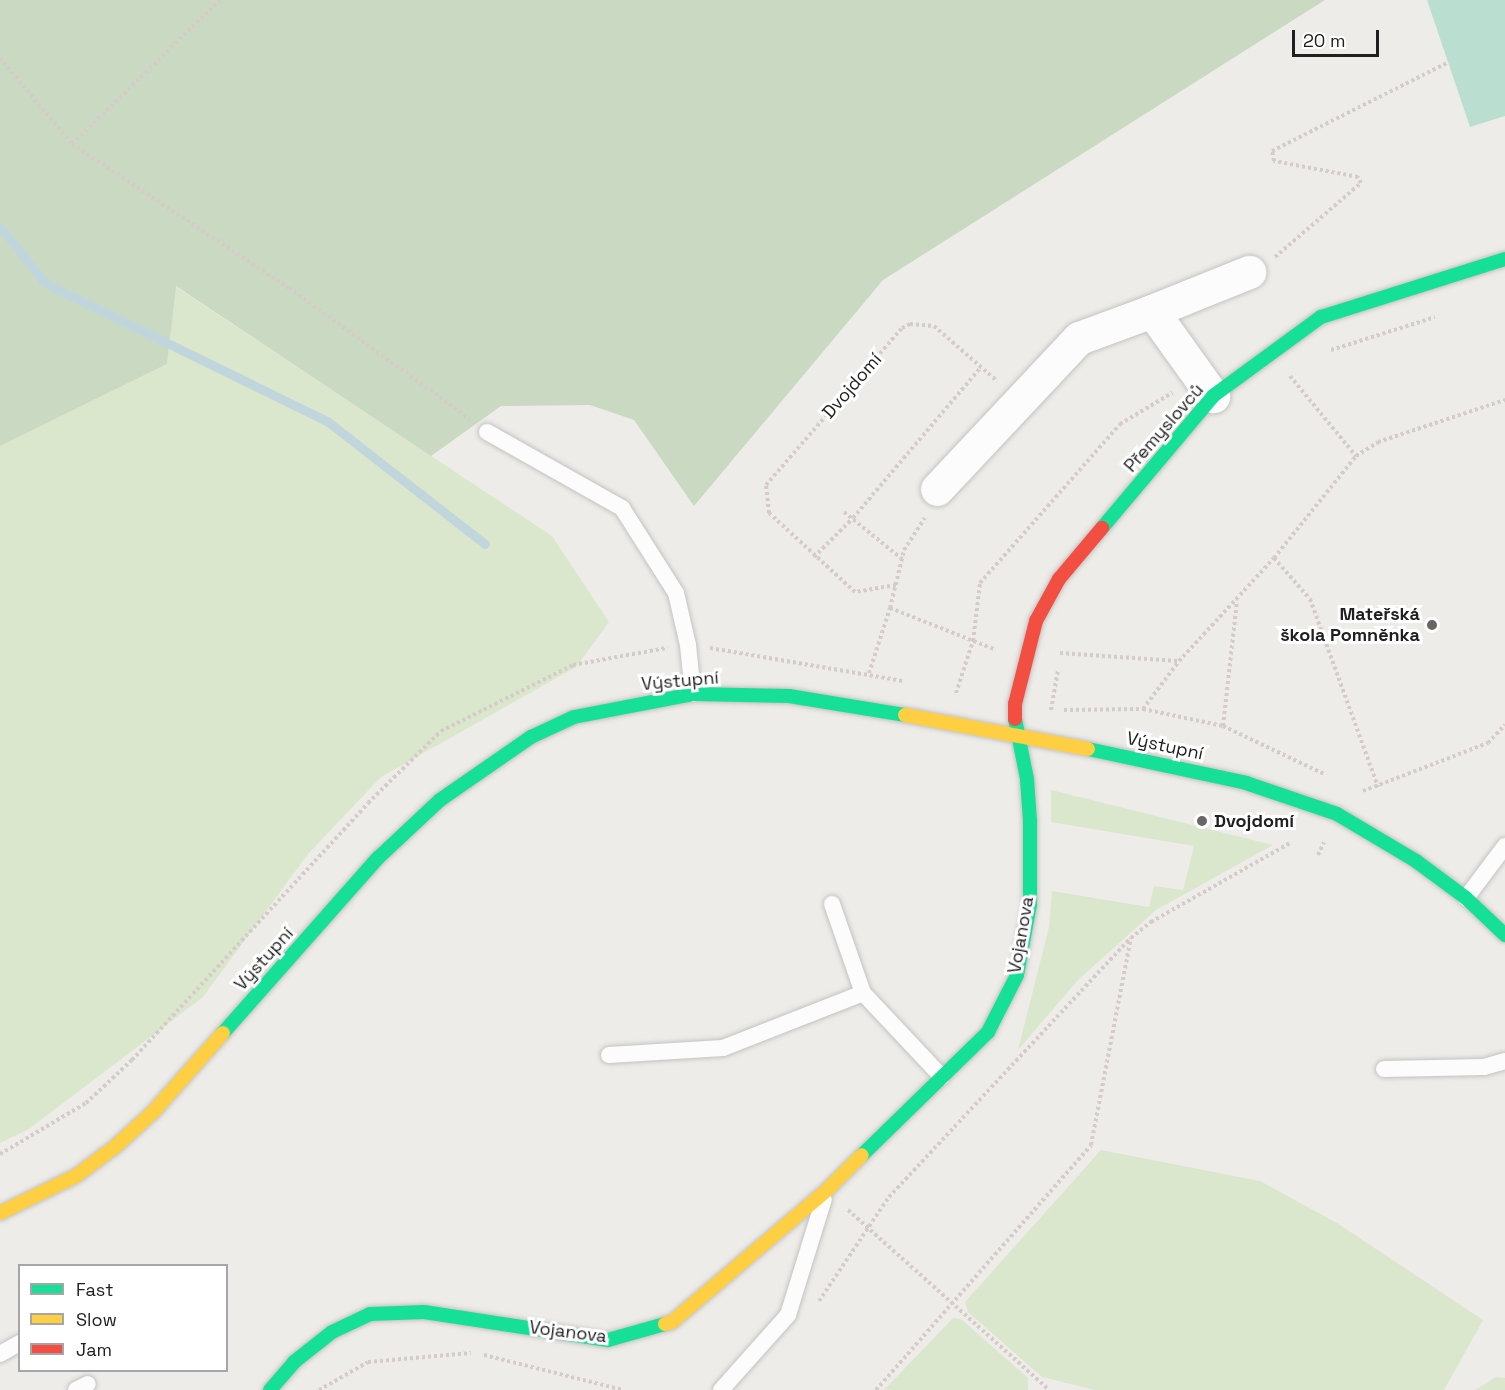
<!DOCTYPE html>
<html>
<head>
<meta charset="utf-8">
<style>
  body { margin:0 }
  #map { position:relative; width:1505px; height:1390px; overflow:hidden; background:#eeece9; font-family:"Space Grotesk",sans-serif }
  div>[style] { position:absolute }
  [style*='--x'] { left:calc(var(--x)*1px); top:calc(var(--y)*1px); width:calc(var(--w)*1px); rotate:calc(var(--a)*1deg) }
  .grass>* { inset:0; background:#dae7cc }
  .forest>* { inset:0; background:#cad9c2 }
  .pitch>* { inset:0; background:#badfd1 }
  .stream>* { height:9px; margin:-4.5px; padding:0 4.5px; transform-origin:4.5px; border-radius:4.5px; background:#c1d6dc }
  .path>* { height:4px; margin-top:-2px; transform-origin:0; background:repeating-linear-gradient(90deg,#d5cbc9 0 3px,transparent 0 6px) }
  .roads { filter:drop-shadow(0 0 2px #c4c3c1) drop-shadow(0 0 2px #c4c3c1) }
  .lane>* { height:16px; margin:-8px; padding:0 8px; transform-origin:8px; border-radius:8px; background:#fcfcfc }
  .street>* { height:33px; margin:-16.5px; padding:0 16.5px; transform-origin:16.5px; border-radius:16.5px; background:#fcfcfc }
  .fast>* { height:14px; margin:-7px; padding:0 7px; transform-origin:7px; border-radius:7px; background:#16e098 }
  .slow>* { height:14px; margin:-7px; padding:0 7px; transform-origin:7px; border-radius:7px; background:#ffcf43 }
  .jam>* { height:14px; margin:-7px; padding:0 7px; transform-origin:7px; border-radius:7px; background:#f24e42 }
  .dots>* { width:16px; height:16px; translate:-50% -50%; box-sizing:border-box; border:3px solid #fff; border-radius:50% }
  span { translate:-50% -50%; white-space:nowrap; text-align:center; line-height:1.15; -webkit-text-stroke:6px #fff; paint-order:stroke }
  .street-label { font-size:18px; color:#202020 }
  .poi-label { font-size:18px; color:#202020; font-weight:700 }
  .right { translate:-100% -50%; text-align:right }
  .left { translate:0 -50%; text-align:left }
  .legend { position:absolute; left:18px; top:1264px; width:210px; height:108px; box-sizing:border-box; background:#fff; border:2px solid #a6a6a6; margin:0; padding:8px 10px; list-style:none; font-size:18px; color:#202020 }
  .legend li { display:flex; align-items:center; gap:12px; height:30px }
  .legend b { width:30px; border:2px solid #a6a6a6 }
  .scale { position:absolute; left:1292px; top:30px; width:87px; height:27px; box-sizing:border-box; border:3px solid #202020; border-top:0; padding-left:8px; font-size:18px; line-height:21px; white-space:nowrap; color:#202020; -webkit-text-stroke:4px #fff; paint-order:stroke }
</style>
</head>
<body>
<div id="map">
  <div class="grass">
    <i style="clip-path:polygon(175px 286px,552px 536px,609px 622px,576px 667px,381px 777px,308px 854px,203px 997px,29px 1129px,0 1143px,0 446px,167px 364px)"></i>
    <i style="clip-path:polygon(1051px 790px,1273px 845px,1156px 910px,1078px 980px,1018px 1050px,1049px 927px,1052px 891px,1149px 907px,1154px 886px,1183px 890px,1194px 846px,1051px 822px)"></i>
    <i style="clip-path:polygon(1101px 1150px,1260px 1181px,1337px 1223px,1483px 1320px,1444px 1390px,1095px 1390px,1042px 1377px,968px 1312px,965px 1302px)"></i>
    <i style="clip-path:polygon(953px 1318px,961px 1319px,1028px 1378px,1028px 1390px,884px 1390px)"></i>
    <i style="clip-path:polygon(1496px 1377px,1505px 1378px,1505px 1390px,1475px 1390px)"></i>
  </div>
  <div class="forest">
    <i style="clip-path:polygon(0 0,1325px 0,883px 280px,694px 506px,634px 420px,590px 405px,501px 406px,431px 456px,176px 286px,167px 364px,0 446px)"></i>
  </div>
  <div class="pitch">
    <i style="clip-path:polygon(1427px 0,1505px 0,1505px 116px,1470px 127px)"></i>
  </div>
  <div class="stream">
    <i style="--x:0;--y:227;--w:72;--a:51.2"></i>
    <i style="--x:45;--y:283;--w:314;--a:26.1"></i>
    <i style="--x:327;--y:421;--w:200;--a:37.9"></i>
  </div>
  <div class="path">
    <i style="--x:0;--y:58;--w:112;--a:50.1"></i>
    <i style="--x:72;--y:144;--w:260;--a:33.6"></i>
    <i style="--x:289;--y:288;--w:223;--a:35.9"></i>
    <i style="--x:72;--y:144;--w:206;--a:-44.2"></i>
    <i style="--x:1275;--y:257;--w:113;--a:-40.7"></i>
    <i style="--x:1361;--y:183;--w:7;--a:-117"></i>
    <i style="--x:1358;--y:177;--w:86;--a:-169.2"></i>
    <i style="--x:1274;--y:161;--w:10;--a:-101"></i>
    <i style="--x:1272;--y:151;--w:198;--a:-26.7"></i>
    <i style="--x:1331;--y:350;--w:109;--a:-17.6"></i>
    <i style="--x:1290;--y:376;--w:104;--a:50.5"></i>
    <i style="--x:844;--y:512;--w:75;--a:39"></i>
    <i style="--x:814;--y:557;--w:55;--a:-45"></i>
    <i style="--x:853;--y:518;--w:198;--a:-49.7"></i>
    <i style="--x:1274;--y:558;--w:55;--a:48.7"></i>
    <i style="--x:1310;--y:599;--w:200;--a:70.1"></i>
    <i style="--x:896;--y:585;--w:42;--a:170.3"></i>
    <i style="--x:855;--y:592;--w:117;--a:-137.4"></i>
    <i style="--x:769;--y:513;--w:28;--a:-96"></i>
    <i style="--x:766;--y:485;--w:208;--a:-49.1"></i>
    <i style="--x:902;--y:328;--w:9;--a:-27"></i>
    <i style="--x:910;--y:324;--w:24;--a:5"></i>
    <i style="--x:934;--y:326;--w:84;--a:41.1"></i>
    <i style="--x:890;--y:608;--w:60;--a:-76.4"></i>
    <i style="--x:904;--y:550;--w:38;--a:-57"></i>
    <i style="--x:710;--y:648;--w:196;--a:9.7"></i>
    <i style="--x:1060;--y:653;--w:118;--a:3.9"></i>
    <i style="--x:869;--y:673;--w:68;--a:-72.1"></i>
    <i style="--x:890;--y:608;--w:114;--a:21.6"></i>
    <i style="--x:956;--y:693;--w:55;--a:-71.9"></i>
    <i style="--x:973;--y:641;--w:58;--a:-83.1"></i>
    <i style="--x:980;--y:583;--w:212;--a:-48.6"></i>
    <i style="--x:1120;--y:424;--w:61;--a:-30.8"></i>
    <i style="--x:1143;--y:709;--w:60;--a:-53.1"></i>
    <i style="--x:1179;--y:661;--w:140;--a:-47.3"></i>
    <i style="--x:1274;--y:558;--w:131;--a:-51.2"></i>
    <i style="--x:1356;--y:456;--w:26;--a:-32"></i>
    <i style="--x:1378;--y:442;--w:134;--a:-18.3"></i>
    <i style="--x:1051;--y:710;--w:41;--a:-80.1"></i>
    <i style="--x:1064;--y:710;--w:79;--a:-0.7"></i>
    <i style="--x:1143;--y:709;--w:82;--a:12"></i>
    <i style="--x:1223;--y:726;--w:114;--a:25.4"></i>
    <i style="--x:1223;--y:726;--w:126;--a:-83.6"></i>
    <i style="--x:1363;--y:791;--w:134;--a:-21"></i>
    <i style="--x:1488;--y:743;--w:25;--a:-47"></i>
    <i style="--x:1318;--y:855;--w:14;--a:-65"></i>
    <i style="--x:0;--y:1154;--w:100;--a:-30.7"></i>
    <i style="--x:86;--y:1103;--w:63;--a:-43.1"></i>
    <i style="--x:132;--y:1060;--w:349;--a:-47.4"></i>
    <i style="--x:368;--y:803;--w:103;--a:-44.6"></i>
    <i style="--x:441;--y:731;--w:148;--a:-26.6"></i>
    <i style="--x:573;--y:665;--w:96;--a:-10.3"></i>
    <i style="--x:848;--y:1210;--w:270;--a:41.8"></i>
    <i style="--x:819;--y:1301;--w:125;--a:-56.1"></i>
    <i style="--x:889;--y:1197;--w:353;--a:-47"></i>
    <i style="--x:484;--y:1355;--w:143;--a:14.1"></i>
    <i style="--x:319;--y:1390;--w:56;--a:-29.7"></i>
    <i style="--x:368;--y:1362;--w:103;--a:-5"></i>
    <i style="--x:876;--y:1390;--w:326;--a:-48.7"></i>
    <i style="--x:1091;--y:1145;--w:211;--a:-79.1"></i>
    <i style="--x:1131;--y:938;--w:26;--a:-39"></i>
    <i style="--x:1151;--y:922;--w:162;--a:-29.6"></i>
  </div>
  <div class="roads">
    <div class="lane">
      <i style="--x:487;--y:432;--w:155;--a:29.4"></i>
      <i style="--x:622;--y:508;--w:101;--a:57.6"></i>
      <i style="--x:676;--y:593;--w:53;--a:77"></i>
      <i style="--x:688;--y:645;--w:49;--a:84.2"></i>
      <i style="--x:1466;--y:898;--w:65;--a:-53.1"></i>
      <i style="--x:832;--y:904;--w:94;--a:70.8"></i>
      <i style="--x:609;--y:1055;--w:114;--a:-3.5"></i>
      <i style="--x:723;--y:1048;--w:150;--a:-21.4"></i>
      <i style="--x:863;--y:993;--w:115;--a:46.8"></i>
      <i style="--x:1384;--y:1069;--w:100;--a:-1.1"></i>
      <i style="--x:1484;--y:1067;--w:22;--a:-16"></i>
      <i style="--x:0;--y:1354;--w:23;--a:-29"></i>
      <i style="--x:76;--y:1390;--w:13;--a:-27"></i>
      <i style="--x:721;--y:1390;--w:101;--a:-48.2"></i>
      <i style="--x:788;--y:1315;--w:121;--a:-72.8"></i>
    </div>
    <div class="street">
      <i style="--x:1152;--y:311;--w:105;--a:-21.9"></i>
      <i style="--x:937;--y:489;--w:207;--a:-46.8"></i>
      <i style="--x:1079;--y:338;--w:78;--a:-20.3"></i>
      <i style="--x:1152;--y:311;--w:105;--a:54.3"></i>
    </div>
    <div class="fast">
      <i style="--x:1102;--y:528;--w:172;--a:-49.9"></i>
      <i style="--x:1213;--y:396;--w:134;--a:-36.2"></i>
      <i style="--x:1321;--y:317;--w:193;--a:-17.5"></i>
      <i style="--x:1088;--y:749;--w:162;--a:12.1"></i>
      <i style="--x:1246;--y:783;--w:96;--a:18.8"></i>
      <i style="--x:1337;--y:814;--w:92;--a:30.7"></i>
      <i style="--x:1416;--y:861;--w:62;--a:36.5"></i>
      <i style="--x:1466;--y:898;--w:54;--a:43.5"></i>
      <i style="--x:223;--y:1033;--w:234;--a:-48.5"></i>
      <i style="--x:378;--y:858;--w:85;--a:-43.1"></i>
      <i style="--x:440;--y:800;--w:111;--a:-34.7"></i>
      <i style="--x:531;--y:737;--w:47;--a:-24.9"></i>
      <i style="--x:574;--y:717;--w:121;--a:-10.9"></i>
      <i style="--x:693;--y:694;--w:96;--a:1.2"></i>
      <i style="--x:789;--y:696;--w:118;--a:9.3"></i>
      <i style="--x:862;--y:1155;--w:176;--a:-44.3"></i>
      <i style="--x:988;--y:1032;--w:64;--a:-63"></i>
      <i style="--x:1017;--y:975;--w:72;--a:-79.6"></i>
      <i style="--x:1030;--y:904;--w:83;--a:-90"></i>
      <i style="--x:1030;--y:821;--w:42;--a:-94.1"></i>
      <i style="--x:1027;--y:779;--w:61;--a:-101.3"></i>
      <i style="--x:270;--y:1390;--w:37;--a:-49"></i>
      <i style="--x:294;--y:1362;--w:48;--a:-38.3"></i>
      <i style="--x:332;--y:1332;--w:42;--a:-25.3"></i>
      <i style="--x:370;--y:1314;--w:54;--a:-2.1"></i>
      <i style="--x:424;--y:1312;--w:186;--a:8.7"></i>
      <i style="--x:608;--y:1340;--w:59;--a:-15.7"></i>
    </div>
    <div class="slow">
      <i style="--x:905;--y:715;--w:186;--a:10.5"></i>
      <i style="--x:0;--y:1213;--w:85;--a:-26"></i>
      <i style="--x:76;--y:1176;--w:50;--a:-36.9"></i>
      <i style="--x:116;--y:1146;--w:52;--a:-42.6"></i>
      <i style="--x:154;--y:1111;--w:104;--a:-48.5"></i>
      <i style="--x:665;--y:1324;--w:7;--a:-16"></i>
      <i style="--x:672;--y:1322;--w:204;--a:-40.4"></i>
      <i style="--x:827;--y:1190;--w:49;--a:-45"></i>
    </div>
    <div class="jam">
      <i style="--x:1015;--y:719;--w:15;--a:-90"></i>
      <i style="--x:1015;--y:704;--w:86;--a:-75.8"></i>
      <i style="--x:1036;--y:621;--w:48;--a:-61.3"></i>
      <i style="--x:1059;--y:579;--w:67;--a:-49.9"></i>
    </div>
  </div>
  <div class="dots">
    <i style="left:1432px;top:625px;background:#686766"></i>
    <i style="left:1202px;top:821px;background:#686766"></i>
  </div>
  <div class="street-label">
    <span style="left:852px;top:386px;rotate:-49deg">Dvojdomí</span>
    <span style="left:1164px;top:428px;rotate:-49deg">Přemyslovců</span>
    <span style="left:680px;top:681px;rotate:-5deg">Výstupní</span>
    <span style="left:1165px;top:746px;rotate:12deg">Výstupní</span>
    <span style="left:1021px;top:935px;rotate:-80deg">Vojanova</span>
    <span style="left:264px;top:959px;rotate:-48deg">Výstupní</span>
    <span style="left:568px;top:1332px;rotate:7deg">Vojanova</span>
  </div>
  <div class="poi-label">
    <span class="right" style="left:1420px;top:625px">Mateřská<br>škola Pomněnka</span>
    <span class="left" style="left:1214px;top:821px">Dvojdomí</span>
  </div>
  <ul class="legend">
  <li><b style="height:8px;background:#16e098"></b>Fast</li>
  <li><b style="height:8px;background:#ffcf43"></b>Slow</li>
  <li><b style="height:8px;background:#f24e42"></b>Jam</li>
  </ul>
  <div class="scale">20 m</div>
</div>
</body>
</html>
